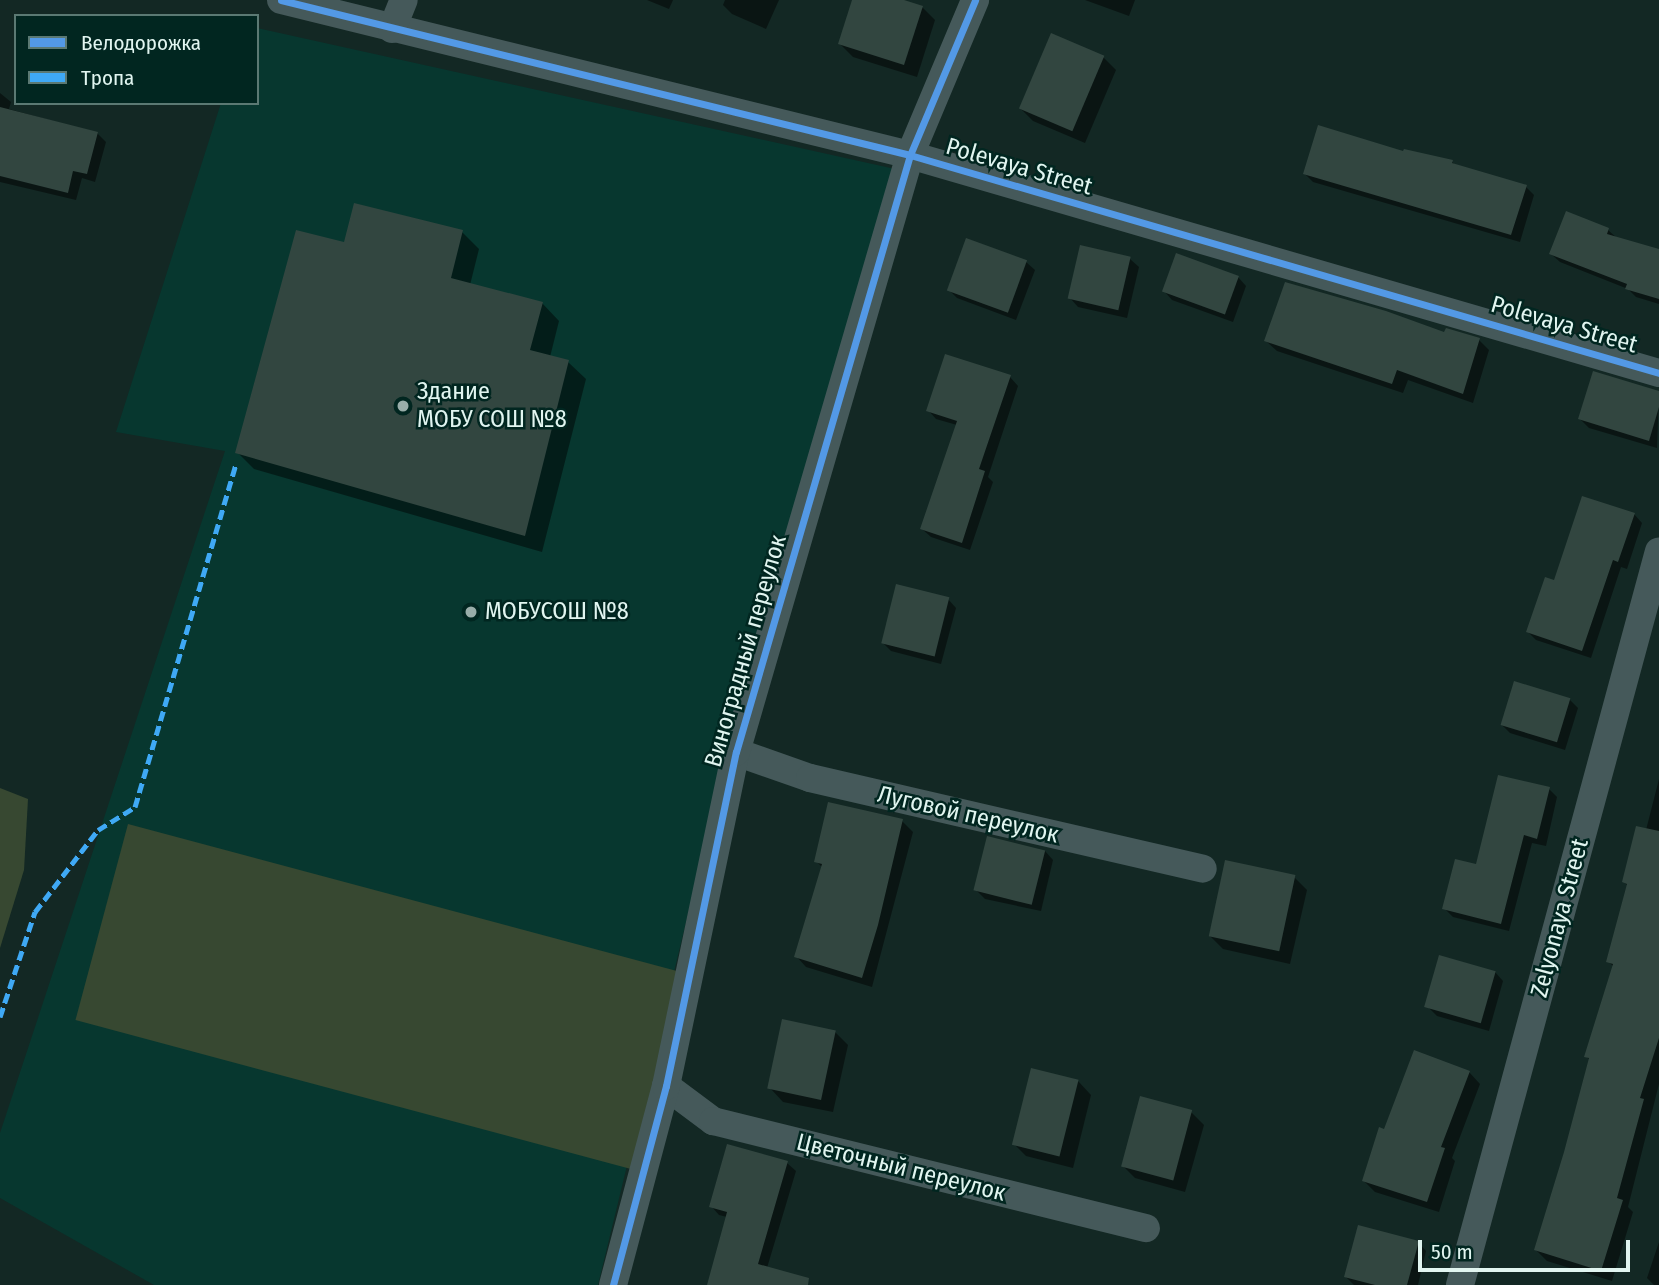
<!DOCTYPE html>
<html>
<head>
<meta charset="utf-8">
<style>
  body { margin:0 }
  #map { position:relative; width:1659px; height:1285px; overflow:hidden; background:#132824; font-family:"Fira Sans Condensed",sans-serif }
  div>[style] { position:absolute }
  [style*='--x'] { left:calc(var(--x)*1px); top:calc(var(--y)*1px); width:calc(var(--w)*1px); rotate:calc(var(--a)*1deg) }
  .built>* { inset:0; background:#07372f }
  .green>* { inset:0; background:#374831; transform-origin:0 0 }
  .shadow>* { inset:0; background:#0007 }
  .building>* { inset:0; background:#324640; transform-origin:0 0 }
  .street>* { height:28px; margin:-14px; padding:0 14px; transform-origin:14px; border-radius:14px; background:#45595a }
  .quiet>* { height:5px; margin-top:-2.5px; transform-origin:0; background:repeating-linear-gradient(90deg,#3fa9f5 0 10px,transparent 0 15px) }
  .cycleway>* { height:7px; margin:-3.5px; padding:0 3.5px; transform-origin:3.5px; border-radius:3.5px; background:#5399e6 }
  .dots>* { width:19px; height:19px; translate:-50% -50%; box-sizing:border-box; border:4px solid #012620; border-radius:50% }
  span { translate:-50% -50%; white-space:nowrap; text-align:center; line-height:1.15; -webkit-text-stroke:5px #012620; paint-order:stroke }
  .street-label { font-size:24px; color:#e1f5f0 }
  .poi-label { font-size:24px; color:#e1f5f0 }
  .left { translate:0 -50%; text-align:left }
  .legend { position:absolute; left:14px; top:14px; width:245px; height:91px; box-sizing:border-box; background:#012620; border:2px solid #5b7973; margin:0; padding:9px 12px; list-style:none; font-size:21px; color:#e1f5f0 }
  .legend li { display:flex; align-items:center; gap:14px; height:35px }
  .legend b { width:35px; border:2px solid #5b7973 }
  .scale { position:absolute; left:1418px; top:1240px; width:212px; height:32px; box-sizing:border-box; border:4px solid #e1f5f0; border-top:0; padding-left:9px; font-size:21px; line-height:24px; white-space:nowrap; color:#e1f5f0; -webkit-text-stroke:5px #012620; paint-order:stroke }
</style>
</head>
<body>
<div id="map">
  <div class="built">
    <i style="clip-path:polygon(257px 28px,904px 171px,722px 774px,598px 1285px,154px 1285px,0 1198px,0 1133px,225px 451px,116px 432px,221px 103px,257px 103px)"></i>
  </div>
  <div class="green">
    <i style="clip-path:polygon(0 788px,28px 799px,24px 870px,0 948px)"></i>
    <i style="left:128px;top:824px;width:576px;height:203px;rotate:15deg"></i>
  </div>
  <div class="shadow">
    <i style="clip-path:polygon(647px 0,673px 0,669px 9px)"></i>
    <i style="clip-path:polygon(725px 0,779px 0,766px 29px,732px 14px,723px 5px)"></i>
    <i style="clip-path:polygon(854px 0,898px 0,922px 7px,935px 20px,917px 77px,853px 57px,840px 44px)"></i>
    <i style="clip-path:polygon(1085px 0,1135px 0,1129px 16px)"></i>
    <i style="clip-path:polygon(1103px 57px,1116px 70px,1085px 143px,1033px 121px,1020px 108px)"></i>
    <i style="clip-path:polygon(0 93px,11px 102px,9px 109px,97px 133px,106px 142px,95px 182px,82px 178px,76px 200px,0 182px)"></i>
    <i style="clip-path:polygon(1404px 153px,1452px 162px,1456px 166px,1526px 187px,1534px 195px,1520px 242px,1313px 182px,1305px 174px)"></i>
    <i style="clip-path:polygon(1567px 214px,1608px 230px,1618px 239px,1659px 251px,1659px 304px,1636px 297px,1628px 289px,1560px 262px,1551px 254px)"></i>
    <i style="clip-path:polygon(462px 232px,479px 249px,470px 285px,542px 303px,559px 321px,550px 357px,568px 362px,586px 379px,542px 552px,254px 469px,237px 452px,345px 244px)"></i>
    <i style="clip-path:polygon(1130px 259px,1139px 267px,1127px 318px,1078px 307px,1070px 298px)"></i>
    <i style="clip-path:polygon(1026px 262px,1035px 270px,1016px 320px,957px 298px,948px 289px)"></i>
    <i style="clip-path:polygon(1238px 277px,1246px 286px,1233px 322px,1172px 300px,1164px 291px)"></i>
    <i style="clip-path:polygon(1445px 334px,1479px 340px,1489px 350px,1473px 403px,1408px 380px,1403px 393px,1277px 351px,1266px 341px)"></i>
    <i style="clip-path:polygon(1010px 377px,1018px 386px,988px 477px,993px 482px,970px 550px,931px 537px,922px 529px,957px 425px,936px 419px,928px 410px)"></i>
    <i style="clip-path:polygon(1659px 393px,1657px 448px,1589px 428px,1580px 419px)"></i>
    <i style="clip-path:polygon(1634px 514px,1642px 523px,1627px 569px,1621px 567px,1591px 658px,1536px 640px,1528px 632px,1555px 583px)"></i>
    <i style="clip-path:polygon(948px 599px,956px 608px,941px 664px,891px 651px,882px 642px)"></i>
    <i style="clip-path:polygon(1570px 700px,1578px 708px,1565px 750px,1510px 733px,1502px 725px)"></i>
    <i style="clip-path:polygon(1659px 779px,1659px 1084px,1628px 1207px,1633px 1212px,1612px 1281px,1547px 1261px,1536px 1250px,1566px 1152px,1590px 1060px,1586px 1056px,1614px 967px,1608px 961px,1628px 886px,1624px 882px,1646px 830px)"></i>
    <i style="clip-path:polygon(1549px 789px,1557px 797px,1546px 846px,1532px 843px,1509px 931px,1453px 917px,1444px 908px)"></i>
    <i style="clip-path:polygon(902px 821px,913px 832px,872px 987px,806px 967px,796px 956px,823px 868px,816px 861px)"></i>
    <i style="clip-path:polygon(1045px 851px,1053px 860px,1041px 911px,985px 899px,977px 891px)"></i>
    <i style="clip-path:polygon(1294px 877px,1307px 890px,1290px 964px,1223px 949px,1210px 936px)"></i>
    <i style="clip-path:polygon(1495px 972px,1503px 981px,1489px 1031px,1437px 1016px,1428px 1007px)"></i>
    <i style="clip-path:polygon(835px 1032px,848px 1045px,833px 1112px,783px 1102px,770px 1088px)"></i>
    <i style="clip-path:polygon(1469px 1072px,1480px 1084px,1452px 1158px,1455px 1161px,1439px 1212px,1375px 1192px,1364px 1181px,1385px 1131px)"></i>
    <i style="clip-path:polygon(1078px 1081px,1091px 1095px,1073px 1168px,1026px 1156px,1013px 1143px)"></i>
    <i style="clip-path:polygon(1191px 1112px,1204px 1125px,1185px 1192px,1135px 1178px,1122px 1165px)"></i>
    <i style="clip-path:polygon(787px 1163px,796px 1171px,767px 1268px,782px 1285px,708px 1285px,727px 1217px,719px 1215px,711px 1206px)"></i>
    <i style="clip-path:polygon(1418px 1242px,1426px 1251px,1418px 1285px,1354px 1285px,1346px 1277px)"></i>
    <i style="clip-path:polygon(1659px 1242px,1659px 1285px,1654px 1285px,1647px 1278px)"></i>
  </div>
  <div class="building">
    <i style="clip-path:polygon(852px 0,904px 0,923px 6px,904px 65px,838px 44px)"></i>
    <i style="left:1051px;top:33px;width:58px;height:82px;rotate:23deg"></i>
    <i style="clip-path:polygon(0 107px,98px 132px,87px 174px,73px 171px,68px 193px,0 176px)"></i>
    <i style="clip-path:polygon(1318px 125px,1403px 151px,1404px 149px,1453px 160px,1452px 163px,1527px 185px,1511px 235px,1303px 174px)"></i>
    <i style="clip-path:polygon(354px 203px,463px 230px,451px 278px,543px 302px,530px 350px,569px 360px,525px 536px,235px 453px,296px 230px,344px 242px)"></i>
    <i style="clip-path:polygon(1566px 211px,1609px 228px,1607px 234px,1659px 249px,1659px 299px,1625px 289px,1627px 284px,1549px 254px)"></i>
    <i style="left:966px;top:238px;width:65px;height:56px;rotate:20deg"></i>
    <i style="left:1080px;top:245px;width:52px;height:55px;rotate:13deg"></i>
    <i style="left:1176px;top:253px;width:67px;height:41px;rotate:20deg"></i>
    <i style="clip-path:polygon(1285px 282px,1386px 311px,1444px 332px,1446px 328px,1480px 338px,1463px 394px,1397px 370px,1392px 384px,1264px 341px)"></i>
    <i style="clip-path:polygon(945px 354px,1011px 375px,979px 469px,985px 471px,962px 543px,920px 529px,957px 421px,926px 411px)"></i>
    <i style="clip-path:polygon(1593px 371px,1659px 391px,1659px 407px,1649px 441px,1578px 419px)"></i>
    <i style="clip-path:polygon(1582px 496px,1635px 513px,1618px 562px,1613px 560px,1582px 651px,1526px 632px,1545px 577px,1554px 580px)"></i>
    <i style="left:896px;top:584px;width:55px;height:61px;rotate:14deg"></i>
    <i style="left:1514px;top:681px;width:59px;height:46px;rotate:17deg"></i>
    <i style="clip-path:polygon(1498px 775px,1550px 787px,1537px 839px,1524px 835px,1501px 924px,1442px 909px,1455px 859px,1476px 864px)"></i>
    <i style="clip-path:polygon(828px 802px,903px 819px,878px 925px,862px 978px,794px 957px,822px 864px,814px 862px)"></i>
    <i style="clip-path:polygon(1636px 826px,1659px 831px,1659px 1038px,1640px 1098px,1644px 1099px,1617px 1198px,1623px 1200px,1601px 1271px,1534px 1250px,1564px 1152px,1589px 1058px,1584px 1057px,1613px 964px,1606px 962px,1627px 884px,1622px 882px)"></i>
    <i style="left:987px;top:836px;width:60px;height:56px;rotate:14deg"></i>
    <i style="left:1225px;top:860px;width:72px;height:78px;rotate:12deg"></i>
    <i style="left:1439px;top:955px;width:59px;height:54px;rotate:16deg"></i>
    <i style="left:782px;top:1019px;width:55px;height:71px;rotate:12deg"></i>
    <i style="clip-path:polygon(1414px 1050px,1470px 1071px,1441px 1147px,1445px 1148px,1427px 1202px,1362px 1181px,1379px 1127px,1384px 1129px)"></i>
    <i style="left:1031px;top:1068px;width:49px;height:79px;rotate:14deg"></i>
    <i style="left:1140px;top:1096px;width:54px;height:73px;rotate:15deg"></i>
    <i style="clip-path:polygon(727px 1144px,788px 1161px,758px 1264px,809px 1278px,808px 1285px,707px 1285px,727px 1212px,709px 1207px)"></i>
    <i style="clip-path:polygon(1358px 1225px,1419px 1241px,1407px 1285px,1375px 1285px,1344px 1277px)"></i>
  </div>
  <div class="street">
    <i style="--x:281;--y:0;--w:648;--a:13.84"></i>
    <i style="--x:910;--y:155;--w:780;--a:16.23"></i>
    <i style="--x:392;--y:29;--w:31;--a:-68"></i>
    <i style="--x:736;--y:752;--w:78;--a:19.4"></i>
    <i style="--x:810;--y:778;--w:403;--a:13"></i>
    <i style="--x:666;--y:1086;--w:59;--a:36.7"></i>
    <i style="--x:713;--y:1121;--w:446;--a:13.9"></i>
    <i style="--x:613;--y:1285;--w:206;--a:-75.1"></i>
    <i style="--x:666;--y:1086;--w:341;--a:-78.2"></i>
    <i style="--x:736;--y:752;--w:622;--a:-73.75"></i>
    <i style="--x:910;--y:155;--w:168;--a:-67.2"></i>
    <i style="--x:1460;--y:1285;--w:760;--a:-74.83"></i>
  </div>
  <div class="quiet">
    <i style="--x:0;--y:1017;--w:111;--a:-71.6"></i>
    <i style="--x:35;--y:912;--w:103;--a:-52.5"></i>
    <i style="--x:98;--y:830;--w:44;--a:-31.9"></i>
    <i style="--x:135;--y:807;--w:359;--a:-73.6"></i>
  </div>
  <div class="cycleway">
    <i style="--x:281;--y:0;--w:648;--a:13.84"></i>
    <i style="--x:910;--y:155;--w:780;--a:16.23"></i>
    <i style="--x:613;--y:1285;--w:206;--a:-75.1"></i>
    <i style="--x:666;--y:1086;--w:341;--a:-78.2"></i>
    <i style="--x:736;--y:752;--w:622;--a:-73.75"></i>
    <i style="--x:910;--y:155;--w:168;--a:-67.2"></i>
  </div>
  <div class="dots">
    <i style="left:403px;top:406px;background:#99ada9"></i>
    <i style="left:471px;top:612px;background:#99ada9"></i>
  </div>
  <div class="street-label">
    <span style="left:1019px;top:167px;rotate:16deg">Polevaya Street</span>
    <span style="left:1564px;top:325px;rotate:16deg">Polevaya Street</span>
    <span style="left:746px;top:651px;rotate:-74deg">Виноградный переулок</span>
    <span style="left:968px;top:815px;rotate:13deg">Луговой переулок</span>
    <span style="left:1560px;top:918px;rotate:-75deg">Zelyonaya Street</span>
    <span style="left:901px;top:1168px;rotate:14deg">Цветочный переулок</span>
  </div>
  <div class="poi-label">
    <span class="left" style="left:417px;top:406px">Здание<br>МОБУ СОШ №8</span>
    <span class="left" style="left:485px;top:612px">МОБУСОШ №8</span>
  </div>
  <ul class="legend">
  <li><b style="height:9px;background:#5399e6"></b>Велодорожка</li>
  <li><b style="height:9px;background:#3fa9f5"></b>Тропа</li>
  </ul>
  <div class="scale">50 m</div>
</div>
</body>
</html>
